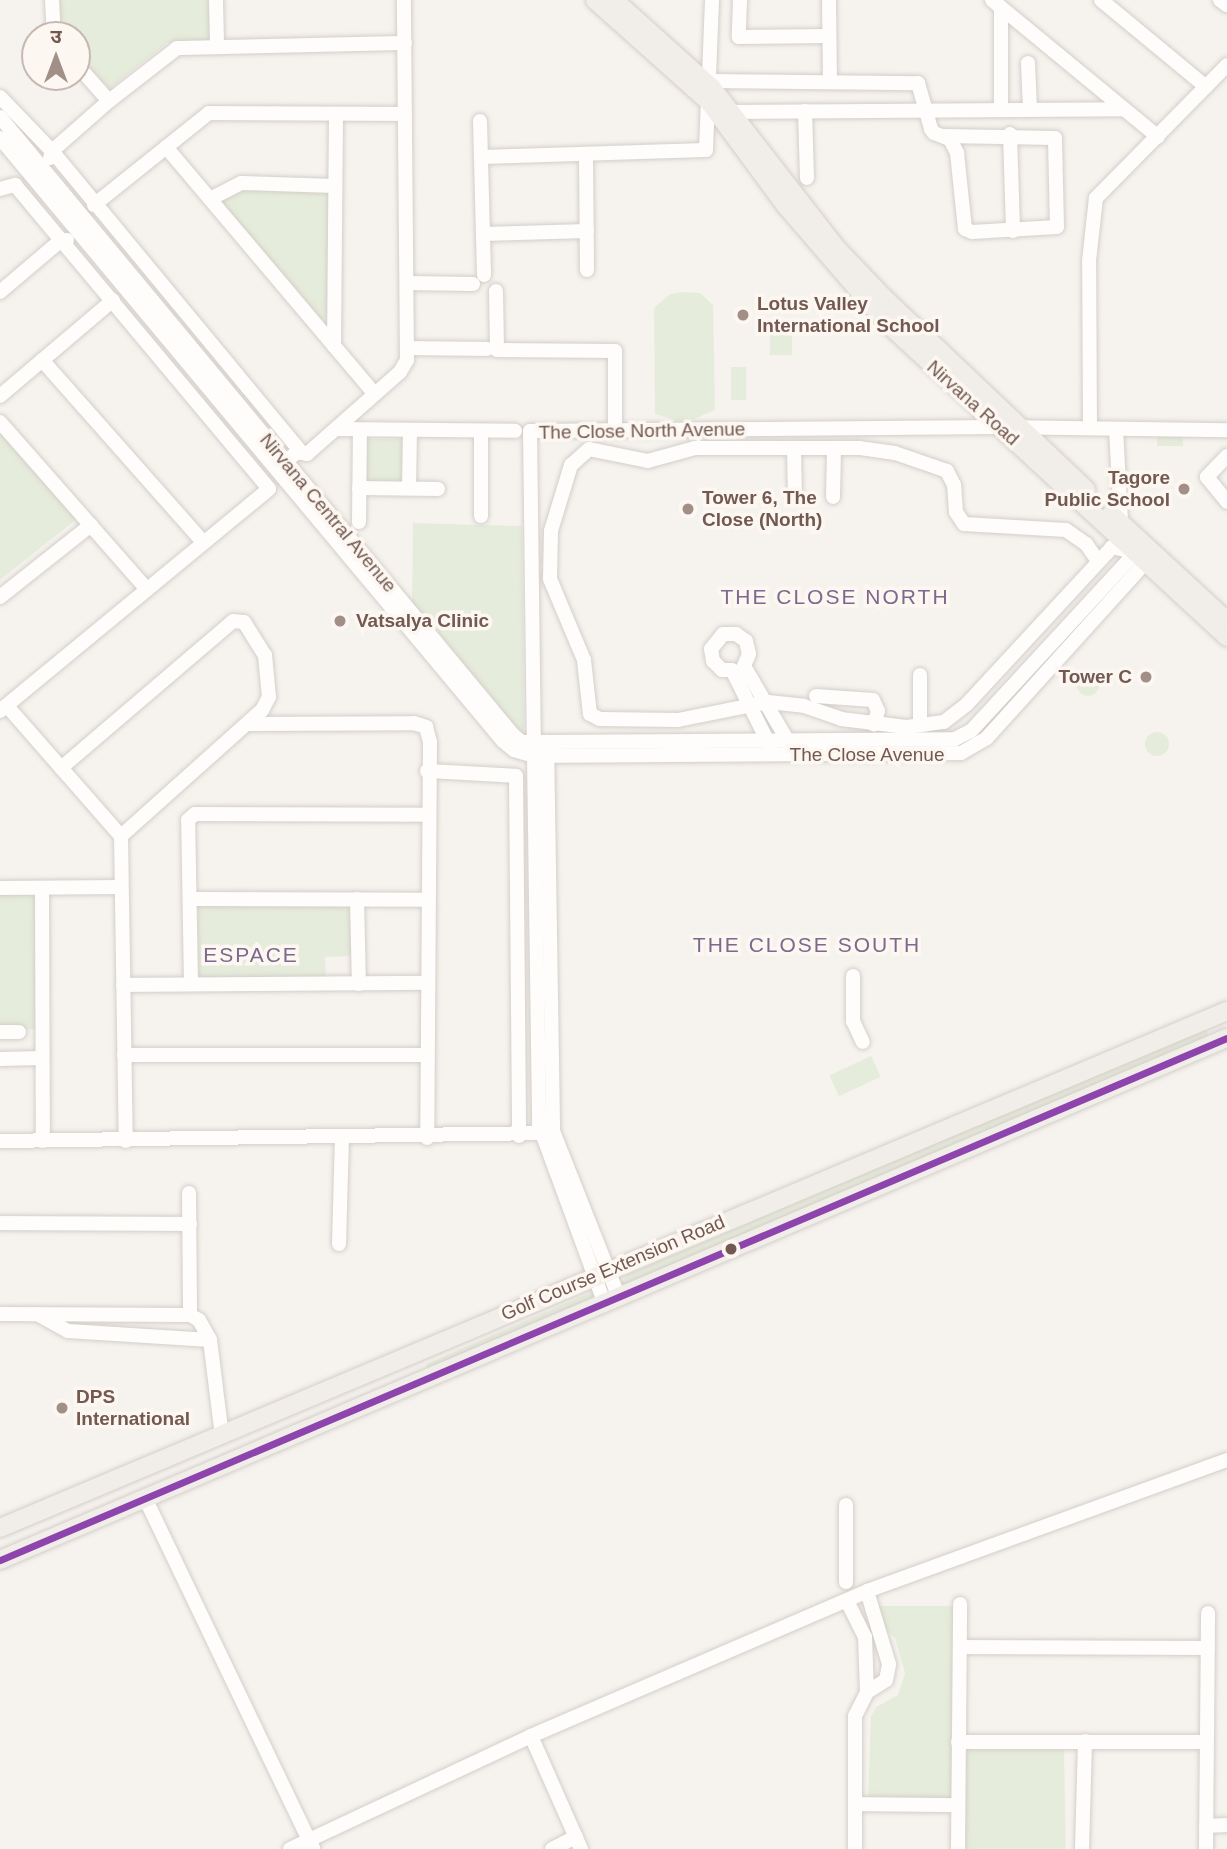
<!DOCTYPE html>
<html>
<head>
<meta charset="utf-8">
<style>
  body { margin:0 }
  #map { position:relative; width:1227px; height:1849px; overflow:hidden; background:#f6f3ee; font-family:Helvetica,"Noto Sans Devanagari",sans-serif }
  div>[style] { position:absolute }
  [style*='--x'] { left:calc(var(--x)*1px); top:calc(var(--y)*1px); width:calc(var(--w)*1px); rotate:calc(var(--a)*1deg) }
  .green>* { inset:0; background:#e6ecdb; transform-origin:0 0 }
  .round { border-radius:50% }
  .roads { filter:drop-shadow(0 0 2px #d4cec9) drop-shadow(0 0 2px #d4cec9) }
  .minor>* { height:14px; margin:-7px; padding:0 7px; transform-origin:7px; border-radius:7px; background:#fefdfc }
  .major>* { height:18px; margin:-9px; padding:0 9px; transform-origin:9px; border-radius:9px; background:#f1ede8 }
  .bus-1>* { height:7px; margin:-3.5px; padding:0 3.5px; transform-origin:3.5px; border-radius:3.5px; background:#8e44ad }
  .dots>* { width:19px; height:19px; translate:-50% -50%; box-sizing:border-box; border:4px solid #fdf7f2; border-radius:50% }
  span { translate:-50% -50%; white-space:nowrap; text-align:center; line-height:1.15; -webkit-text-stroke:7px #fdf7f2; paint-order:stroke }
  .poi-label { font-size:19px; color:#735951; font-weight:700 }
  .left { translate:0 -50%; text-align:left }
  .right { translate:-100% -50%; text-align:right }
  .street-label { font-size:19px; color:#735951 }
  .neighbourhood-label { font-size:21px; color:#7d698e; letter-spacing:2px }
  .north { position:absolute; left:21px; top:21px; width:70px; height:70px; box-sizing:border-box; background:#fdf7f2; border:2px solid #c6b8b2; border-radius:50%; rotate:0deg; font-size:19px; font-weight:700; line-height:28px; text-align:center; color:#735951 }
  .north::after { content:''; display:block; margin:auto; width:24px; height:32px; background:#a18f88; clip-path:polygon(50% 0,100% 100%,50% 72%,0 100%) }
</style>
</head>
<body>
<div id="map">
  <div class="green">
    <i style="clip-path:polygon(60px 0,209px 0,211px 41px,167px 43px,109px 89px,77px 54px,77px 35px,60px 34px)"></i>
    <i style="clip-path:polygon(228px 189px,329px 190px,329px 315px,317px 323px,216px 200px)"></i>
    <i style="clip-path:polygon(684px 292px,700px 293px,713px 305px,715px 410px,685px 423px,655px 414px,654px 308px,670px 294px)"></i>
    <i style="left:770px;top:320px;width:22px;height:35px"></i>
    <i style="left:731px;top:367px;width:15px;height:33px"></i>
    <i style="clip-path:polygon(0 427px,78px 518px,0 580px)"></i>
    <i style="left:1157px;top:434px;width:26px;height:12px"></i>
    <i style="left:363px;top:439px;width:42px;height:43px"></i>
    <i style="clip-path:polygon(413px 523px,522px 526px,524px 736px,412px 601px)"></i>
    <i class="round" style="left:1077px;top:674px;width:22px;height:22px"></i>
    <i class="round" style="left:1145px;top:732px;width:24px;height:24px"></i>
    <i style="left:36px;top:893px;width:136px;height:36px;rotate:90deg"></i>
    <i style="clip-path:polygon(352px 903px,354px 956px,325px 957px,326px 979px,198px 979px,198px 905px)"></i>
    <i style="clip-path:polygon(1199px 1031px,1207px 1031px,1208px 1037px,627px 1285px,621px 1284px,627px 1275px)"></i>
    <i style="left:871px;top:1056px;width:23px;height:46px;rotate:65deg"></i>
    <i style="clip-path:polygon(596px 1290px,599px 1297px,428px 1368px,426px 1364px)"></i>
    <i style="clip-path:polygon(875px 1606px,956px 1606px,957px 1800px,868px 1800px,871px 1716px,876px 1707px,898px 1695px,905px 1673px,895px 1638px,880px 1624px)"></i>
    <i style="left:1064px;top:1747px;width:102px;height:100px;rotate:89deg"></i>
  </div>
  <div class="roads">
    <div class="minor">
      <i style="--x:52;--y:0;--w:35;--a:87"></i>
      <i style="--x:216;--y:0;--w:44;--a:88.7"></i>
      <i style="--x:740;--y:0;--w:37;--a:92"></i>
      <i style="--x:739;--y:37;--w:90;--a:-0.6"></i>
      <i style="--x:829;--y:0;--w:82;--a:89.3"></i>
      <i style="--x:992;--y:0;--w:215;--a:39.5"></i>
      <i style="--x:1101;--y:0;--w:136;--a:39.6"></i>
      <i style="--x:1220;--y:0;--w:9;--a:36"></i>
      <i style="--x:1001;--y:8;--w:101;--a:90"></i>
      <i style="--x:1028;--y:63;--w:46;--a:87.5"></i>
      <i style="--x:77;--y:65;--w:48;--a:48.4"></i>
      <i style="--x:711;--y:81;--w:207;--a:0.6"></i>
      <i style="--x:918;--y:83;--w:48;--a:74.2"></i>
      <i style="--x:931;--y:129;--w:5;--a:53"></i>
      <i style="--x:934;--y:133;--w:17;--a:21"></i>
      <i style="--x:950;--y:139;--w:16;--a:63"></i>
      <i style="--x:957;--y:153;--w:76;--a:84"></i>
      <i style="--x:965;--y:229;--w:8;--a:23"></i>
      <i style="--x:972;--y:232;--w:85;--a:-3.4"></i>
      <i style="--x:1057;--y:227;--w:89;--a:-91.3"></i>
      <i style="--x:1055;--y:138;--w:110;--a:-179"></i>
      <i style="--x:0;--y:97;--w:75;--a:46.1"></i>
      <i style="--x:52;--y:151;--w:392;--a:50.4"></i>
      <i style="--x:805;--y:111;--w:67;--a:88.3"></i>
      <i style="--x:734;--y:112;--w:387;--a:-0.4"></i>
      <i style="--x:0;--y:117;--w:803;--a:50.3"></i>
      <i style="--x:513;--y:735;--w:11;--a:38"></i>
      <i style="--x:522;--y:742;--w:25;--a:0"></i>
      <i style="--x:547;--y:742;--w:389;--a:89.1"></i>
      <i style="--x:553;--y:1131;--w:180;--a:68.4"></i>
      <i style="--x:480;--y:121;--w:154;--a:88.5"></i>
      <i style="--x:1010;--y:134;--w:97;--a:88.2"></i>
      <i style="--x:0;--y:138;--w:785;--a:50.17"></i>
      <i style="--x:503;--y:741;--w:14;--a:39"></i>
      <i style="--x:514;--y:750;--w:21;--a:17"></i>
      <i style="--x:534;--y:756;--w:369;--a:89.2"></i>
      <i style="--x:539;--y:1125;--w:191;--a:69.8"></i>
      <i style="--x:166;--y:147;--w:322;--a:49.8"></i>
      <i style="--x:586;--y:155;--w:115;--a:89.5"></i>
      <i style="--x:481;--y:157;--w:225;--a:-1.8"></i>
      <i style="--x:706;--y:150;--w:150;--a:-87.7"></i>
      <i style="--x:50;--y:158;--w:7;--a:-74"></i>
      <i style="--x:52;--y:151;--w:76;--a:-41.3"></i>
      <i style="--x:109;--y:101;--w:86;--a:-37.9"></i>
      <i style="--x:177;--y:48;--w:228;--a:-1.3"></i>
      <i style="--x:0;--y:189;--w:16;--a:-15"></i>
      <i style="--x:15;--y:185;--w:396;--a:50.1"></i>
      <i style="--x:269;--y:489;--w:349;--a:140.5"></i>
      <i style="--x:210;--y:199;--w:35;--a:-27"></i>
      <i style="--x:241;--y:183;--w:94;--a:1.8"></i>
      <i style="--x:94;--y:205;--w:147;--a:-38.7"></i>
      <i style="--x:209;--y:113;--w:196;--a:0.3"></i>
      <i style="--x:483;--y:234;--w:104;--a:-1.7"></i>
      <i style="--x:408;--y:283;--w:65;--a:0.9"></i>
      <i style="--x:496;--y:291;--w:59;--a:89"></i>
      <i style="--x:497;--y:350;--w:118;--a:0.5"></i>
      <i style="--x:615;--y:351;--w:79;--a:90"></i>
      <i style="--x:0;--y:292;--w:79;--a:-40.4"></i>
      <i style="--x:60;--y:241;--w:7;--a:-8"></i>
      <i style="--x:334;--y:346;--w:231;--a:-89.5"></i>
      <i style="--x:409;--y:348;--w:78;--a:0.7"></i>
      <i style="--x:42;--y:360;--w:243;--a:48.5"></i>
      <i style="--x:0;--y:396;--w:148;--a:-40.3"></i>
      <i style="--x:0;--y:422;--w:221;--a:48.7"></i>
      <i style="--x:1090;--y:428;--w:167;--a:-90.3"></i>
      <i style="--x:1089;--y:261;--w:63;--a:-83.7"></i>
      <i style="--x:1096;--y:198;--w:187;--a:-45.4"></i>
      <i style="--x:336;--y:429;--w:179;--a:0.6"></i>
      <i style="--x:1116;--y:429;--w:93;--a:86.9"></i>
      <i style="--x:481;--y:431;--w:85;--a:90"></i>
      <i style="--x:794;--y:449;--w:46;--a:88.8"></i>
      <i style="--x:1227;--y:456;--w:29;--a:134"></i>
      <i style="--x:1207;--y:477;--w:32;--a:51"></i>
      <i style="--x:280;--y:466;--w:22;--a:-39"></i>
      <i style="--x:297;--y:452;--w:10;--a:11"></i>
      <i style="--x:307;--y:454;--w:124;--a:-41.4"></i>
      <i style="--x:400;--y:372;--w:14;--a:-60"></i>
      <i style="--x:407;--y:360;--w:360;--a:-90.5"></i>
      <i style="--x:359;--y:488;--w:79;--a:0.7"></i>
      <i style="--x:409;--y:488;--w:57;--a:-89"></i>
      <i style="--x:833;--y:497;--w:49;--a:-88.8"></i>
      <i style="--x:359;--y:522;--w:90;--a:-89.4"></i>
      <i style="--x:1153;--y:554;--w:248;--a:132.1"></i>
      <i style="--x:987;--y:738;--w:30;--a:150"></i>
      <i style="--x:961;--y:753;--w:427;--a:179.6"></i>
      <i style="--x:534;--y:756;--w:325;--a:-90.7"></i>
      <i style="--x:530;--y:431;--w:468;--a:-0.5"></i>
      <i style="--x:998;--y:427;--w:229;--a:0.8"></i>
      <i style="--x:1098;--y:561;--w:21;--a:-125"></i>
      <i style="--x:1086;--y:544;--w:24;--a:-145"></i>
      <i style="--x:1066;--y:530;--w:102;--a:-176.6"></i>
      <i style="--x:964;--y:524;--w:14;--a:-124"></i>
      <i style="--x:956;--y:512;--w:27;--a:-94"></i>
      <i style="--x:954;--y:485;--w:16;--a:-117"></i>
      <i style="--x:947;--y:471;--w:55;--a:-160.9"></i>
      <i style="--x:895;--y:453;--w:35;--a:-172"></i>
      <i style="--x:860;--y:448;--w:165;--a:180"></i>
      <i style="--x:695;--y:448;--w:49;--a:164.5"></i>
      <i style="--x:648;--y:461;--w:60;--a:-168.5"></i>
      <i style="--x:589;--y:449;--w:24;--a:138"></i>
      <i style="--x:571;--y:465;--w:69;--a:106.9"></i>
      <i style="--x:551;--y:531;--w:48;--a:91.2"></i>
      <i style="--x:550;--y:579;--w:88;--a:67.2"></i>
      <i style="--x:584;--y:660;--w:54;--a:83.7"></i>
      <i style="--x:590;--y:714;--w:11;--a:27"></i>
      <i style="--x:600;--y:719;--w:78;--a:0.7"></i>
      <i style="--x:678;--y:720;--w:92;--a:-11.3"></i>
      <i style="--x:768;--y:702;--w:36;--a:6"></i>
      <i style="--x:804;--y:706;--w:39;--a:19"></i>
      <i style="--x:841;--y:719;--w:66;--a:6.9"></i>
      <i style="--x:907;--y:727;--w:37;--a:-8"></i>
      <i style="--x:944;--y:722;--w:29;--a:-38"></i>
      <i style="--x:967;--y:704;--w:205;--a:-47.2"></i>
      <i style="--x:1106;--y:554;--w:9;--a:-49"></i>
      <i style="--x:1112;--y:547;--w:13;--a:13"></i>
      <i style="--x:1125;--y:550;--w:6;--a:-45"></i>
      <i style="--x:0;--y:597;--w:116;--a:-38.4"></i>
      <i style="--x:816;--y:696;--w:57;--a:4"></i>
      <i style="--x:873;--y:700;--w:12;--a:66"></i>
      <i style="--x:878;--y:711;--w:14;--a:107"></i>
      <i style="--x:7;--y:706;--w:173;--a:48.8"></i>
      <i style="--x:121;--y:836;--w:305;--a:89.1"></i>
      <i style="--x:247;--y:724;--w:167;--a:-0.3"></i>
      <i style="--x:414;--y:723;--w:13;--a:18"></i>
      <i style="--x:426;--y:727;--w:16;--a:75"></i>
      <i style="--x:430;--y:742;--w:396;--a:90.4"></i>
      <i style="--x:920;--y:725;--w:50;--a:-90"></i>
      <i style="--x:547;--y:742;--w:408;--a:-0.4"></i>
      <i style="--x:955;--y:739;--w:18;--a:-27"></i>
      <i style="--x:971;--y:731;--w:252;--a:-47.3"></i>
      <i style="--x:771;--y:748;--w:87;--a:-116.6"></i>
      <i style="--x:732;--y:670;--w:10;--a:180"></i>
      <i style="--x:722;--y:670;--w:13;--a:-135"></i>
      <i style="--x:713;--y:661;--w:12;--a:-99"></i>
      <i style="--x:711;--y:649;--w:19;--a:-51"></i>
      <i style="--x:723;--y:634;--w:13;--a:0"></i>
      <i style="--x:736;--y:634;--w:12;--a:35"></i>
      <i style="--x:746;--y:641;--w:13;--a:77"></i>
      <i style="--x:749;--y:654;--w:13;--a:113"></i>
      <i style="--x:744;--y:666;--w:95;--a:59.7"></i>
      <i style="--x:61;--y:768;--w:226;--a:-40.5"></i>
      <i style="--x:233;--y:621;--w:11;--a:5"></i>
      <i style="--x:244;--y:622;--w:39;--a:58"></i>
      <i style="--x:265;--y:655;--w:42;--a:84.6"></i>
      <i style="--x:269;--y:697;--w:15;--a:118"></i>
      <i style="--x:262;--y:710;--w:189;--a:138.2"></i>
      <i style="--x:427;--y:771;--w:89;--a:3.2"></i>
      <i style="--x:516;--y:776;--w:360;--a:89.5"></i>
      <i style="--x:0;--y:888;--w:121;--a:-0.5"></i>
      <i style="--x:42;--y:888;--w:253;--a:89.8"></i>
      <i style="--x:191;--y:899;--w:236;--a:0.2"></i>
      <i style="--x:357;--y:899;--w:85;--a:88.7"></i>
      <i style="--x:853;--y:976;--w:45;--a:90"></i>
      <i style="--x:853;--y:1021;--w:23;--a:65"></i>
      <i style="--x:191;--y:984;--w:164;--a:-91"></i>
      <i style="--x:188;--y:820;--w:9;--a:-41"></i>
      <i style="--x:195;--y:814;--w:232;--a:0.2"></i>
      <i style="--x:123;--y:985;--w:304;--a:-0.4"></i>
      <i style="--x:0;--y:1032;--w:19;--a:0"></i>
      <i style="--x:124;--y:1055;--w:303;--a:0"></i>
      <i style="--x:0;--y:1059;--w:42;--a:-1.4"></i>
      <i style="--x:0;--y:1141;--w:547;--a:-0.84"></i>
      <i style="--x:189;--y:1193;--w:122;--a:89.5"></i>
      <i style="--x:0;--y:1223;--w:190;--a:0.3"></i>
      <i style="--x:339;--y:1244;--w:105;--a:-88.4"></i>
      <i style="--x:0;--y:1314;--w:190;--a:0.3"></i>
      <i style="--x:190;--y:1315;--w:10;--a:29"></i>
      <i style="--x:199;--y:1320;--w:23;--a:61"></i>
      <i style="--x:37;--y:1314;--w:35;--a:29"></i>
      <i style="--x:68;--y:1331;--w:142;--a:3.6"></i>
      <i style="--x:210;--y:1340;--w:97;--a:82.9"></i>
      <i style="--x:146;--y:1500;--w:377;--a:64.4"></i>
      <i style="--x:309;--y:1840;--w:245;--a:-25.1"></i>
      <i style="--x:531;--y:1736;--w:366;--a:-23.3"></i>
      <i style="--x:867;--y:1591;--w:383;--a:-20"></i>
      <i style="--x:846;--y:1505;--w:77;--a:90"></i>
      <i style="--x:847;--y:1601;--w:40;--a:63.4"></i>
      <i style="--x:865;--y:1637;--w:55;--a:87.9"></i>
      <i style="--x:960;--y:1647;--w:248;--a:0.2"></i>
      <i style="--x:531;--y:1736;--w:124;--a:66.1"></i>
      <i style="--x:958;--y:1742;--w:248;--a:0"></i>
      <i style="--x:855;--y:1804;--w:102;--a:0.6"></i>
      <i style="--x:1206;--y:1826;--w:21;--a:-3"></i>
      <i style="--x:290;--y:1849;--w:21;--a:-25"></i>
      <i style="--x:309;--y:1840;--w:9;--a:63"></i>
      <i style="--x:552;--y:1849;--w:27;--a:-27"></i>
      <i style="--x:855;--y:1849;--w:133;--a:-90"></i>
      <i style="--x:855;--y:1716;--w:27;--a:-63"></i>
      <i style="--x:867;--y:1692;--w:22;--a:-32"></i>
      <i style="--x:886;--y:1680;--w:16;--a:-79"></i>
      <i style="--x:889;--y:1664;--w:76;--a:-106.8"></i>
      <i style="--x:958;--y:1849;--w:245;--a:-89.5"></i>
      <i style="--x:1082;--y:1849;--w:108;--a:-88.4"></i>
      <i style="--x:1206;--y:1849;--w:236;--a:-89.5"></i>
    </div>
    <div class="major">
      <i style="--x:595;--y:0;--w:154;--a:41.8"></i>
      <i style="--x:710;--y:103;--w:128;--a:53.6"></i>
      <i style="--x:786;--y:206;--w:155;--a:49.2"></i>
      <i style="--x:887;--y:323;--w:463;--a:42.7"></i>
      <i style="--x:614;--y:0;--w:130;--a:41.9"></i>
      <i style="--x:711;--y:87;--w:207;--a:52.1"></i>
      <i style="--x:838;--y:250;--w:66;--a:46.2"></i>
      <i style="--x:884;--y:298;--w:279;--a:43.5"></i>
      <i style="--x:1111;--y:514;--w:158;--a:42.7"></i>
      <i style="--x:0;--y:1528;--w:1331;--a:-22.85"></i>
      <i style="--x:0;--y:1560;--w:1333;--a:-23.05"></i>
    </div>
  </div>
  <div class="bus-1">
    <i style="--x:0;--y:1560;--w:1333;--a:-23.05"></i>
  </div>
  <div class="dots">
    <i style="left:743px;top:315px;background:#a18f88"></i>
    <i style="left:1184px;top:489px;background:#a18f88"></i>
    <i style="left:688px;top:509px;background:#a18f88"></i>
    <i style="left:340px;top:621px;background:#a18f88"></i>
    <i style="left:1146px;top:677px;background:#a18f88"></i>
    <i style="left:731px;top:1249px;background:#735951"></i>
    <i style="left:62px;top:1408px;background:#a18f88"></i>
  </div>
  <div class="poi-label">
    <span class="left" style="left:757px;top:315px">Lotus Valley<br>International School</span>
    <span class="right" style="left:1170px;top:489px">Tagore<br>Public School</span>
    <span class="left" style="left:702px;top:509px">Tower 6, The<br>Close (North)</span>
    <span class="left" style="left:356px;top:621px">Vatsalya Clinic</span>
    <span class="right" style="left:1132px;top:677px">Tower C</span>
    <span class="left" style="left:76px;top:1408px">DPS<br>International</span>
  </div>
  <div class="street-label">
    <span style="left:973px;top:403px;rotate:42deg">Nirvana Road</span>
    <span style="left:642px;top:431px;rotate:-1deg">The Close North Avenue</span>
    <span style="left:328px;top:513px;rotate:50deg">Nirvana Central Avenue</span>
    <span style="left:867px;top:755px">The Close Avenue</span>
    <span style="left:613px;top:1268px;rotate:-23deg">Golf Course Extension Road</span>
  </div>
  <div class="neighbourhood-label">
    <span style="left:835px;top:597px">THE CLOSE NORTH</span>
    <span style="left:807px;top:945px">THE CLOSE SOUTH</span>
    <span style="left:251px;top:955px">ESPACE</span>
  </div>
  <div class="north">उ</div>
</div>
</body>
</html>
